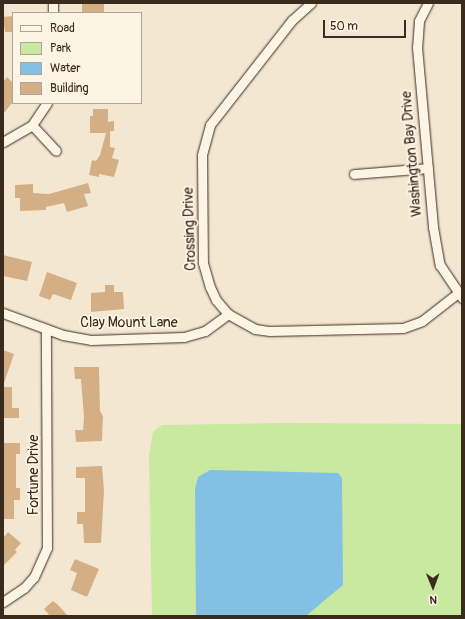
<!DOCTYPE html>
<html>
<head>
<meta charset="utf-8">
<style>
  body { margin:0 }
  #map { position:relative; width:465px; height:619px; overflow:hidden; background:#f4e7d2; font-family:Pangolin,sans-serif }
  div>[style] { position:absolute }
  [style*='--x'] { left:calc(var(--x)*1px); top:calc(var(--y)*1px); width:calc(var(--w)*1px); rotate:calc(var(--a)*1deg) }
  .green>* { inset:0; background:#c9e9a1 }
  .water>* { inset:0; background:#82c1e3 }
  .building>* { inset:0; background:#d4af85; transform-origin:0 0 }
  .roads { filter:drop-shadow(0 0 1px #3b2a1e) drop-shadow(0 0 1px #3b2a1e) }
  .minor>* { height:9px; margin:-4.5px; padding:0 4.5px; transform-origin:4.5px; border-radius:4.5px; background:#fcf5e5 }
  span { translate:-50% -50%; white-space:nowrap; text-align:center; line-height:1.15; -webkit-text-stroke:3.5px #fcf5e5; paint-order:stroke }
  .street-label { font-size:14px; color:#3b2a1e }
  .frame { position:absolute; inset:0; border:4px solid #3b2a1e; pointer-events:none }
  .legend { position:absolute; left:12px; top:12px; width:130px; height:92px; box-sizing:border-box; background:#fcf5e5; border:1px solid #afa495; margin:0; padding:5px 7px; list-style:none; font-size:12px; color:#3b2a1e }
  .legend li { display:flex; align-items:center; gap:8px; height:20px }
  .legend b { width:20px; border:1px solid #afa495 }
  .north { position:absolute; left:413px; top:567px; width:40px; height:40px; -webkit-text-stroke:3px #fcf5e5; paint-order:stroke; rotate:179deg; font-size:11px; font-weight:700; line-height:16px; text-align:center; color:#3b2a1e }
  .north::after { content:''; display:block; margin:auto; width:14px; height:18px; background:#3b2a1e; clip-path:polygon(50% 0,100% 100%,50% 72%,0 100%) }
  .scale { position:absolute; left:323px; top:20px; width:83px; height:18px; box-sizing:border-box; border:2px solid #3b2a1e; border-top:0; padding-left:5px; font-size:12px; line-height:14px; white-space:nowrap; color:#3b2a1e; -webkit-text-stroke:3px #fcf5e5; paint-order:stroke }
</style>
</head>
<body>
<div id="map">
  <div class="green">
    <i style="clip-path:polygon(283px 423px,462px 424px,462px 616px,152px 616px,149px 455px,153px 432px,162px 425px)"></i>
  </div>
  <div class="water">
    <i style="clip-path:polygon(210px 470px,338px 473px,342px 478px,343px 585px,306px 616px,196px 616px,195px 489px,198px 477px)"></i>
  </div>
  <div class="building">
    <i style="left:82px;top:3px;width:22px;height:10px"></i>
    <i style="clip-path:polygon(13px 16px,13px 32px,5px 32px,3px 17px)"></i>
    <i style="clip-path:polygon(7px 77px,13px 83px,13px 102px,3px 114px,3px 82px)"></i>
    <i style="clip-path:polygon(93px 109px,108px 109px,108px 122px,114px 121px,114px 131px,110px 131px,110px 147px,115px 148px,112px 158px,119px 160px,114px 177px,99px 174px,99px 177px,89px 175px,92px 160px,96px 161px,100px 155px,106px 133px,90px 133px,90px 116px,93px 116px)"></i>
    <i style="clip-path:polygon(88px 183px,91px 193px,84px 194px,88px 206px,67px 212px,64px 203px,46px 207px,46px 210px,20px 211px,20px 198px,15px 198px,15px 185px,33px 184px,33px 193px,49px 194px)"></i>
    <i style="clip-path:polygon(3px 255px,32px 262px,27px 281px,3px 276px)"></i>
    <i style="clip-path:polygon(47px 272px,77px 283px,71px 300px,53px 294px,50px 300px,39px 296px)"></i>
    <i style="clip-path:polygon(105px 285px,114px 285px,114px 292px,123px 292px,124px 309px,91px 312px,91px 293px,105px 292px)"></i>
    <i style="clip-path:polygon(3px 350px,14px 354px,4px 383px,3px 383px)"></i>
    <i style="clip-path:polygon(74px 367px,99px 367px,100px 411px,103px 416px,102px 441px,76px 442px,75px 430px,83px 430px,84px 418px,81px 379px,75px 379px)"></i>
    <i style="clip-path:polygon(3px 387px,12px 387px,12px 408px,19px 408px,19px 418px,3px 418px)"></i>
    <i style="clip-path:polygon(3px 443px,20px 443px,20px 454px,16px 454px,16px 488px,20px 488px,20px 500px,14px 500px,14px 519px,3px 519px)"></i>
    <i style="clip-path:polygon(102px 466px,104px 491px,101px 543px,84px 543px,83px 524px,77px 524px,77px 512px,85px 512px,85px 478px,76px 478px,76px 467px)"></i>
    <i style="clip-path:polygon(8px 532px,21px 543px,15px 550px,17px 552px,3px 566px,3px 538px)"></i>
    <i style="clip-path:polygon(75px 559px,99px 569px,87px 597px,71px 590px,77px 573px,70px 570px)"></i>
    <i style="clip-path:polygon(53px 601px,58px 605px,68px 616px,50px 616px,44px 609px)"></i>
  </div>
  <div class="roads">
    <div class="minor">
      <i style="--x:53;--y:3;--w:10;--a:90"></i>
      <i style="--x:311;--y:3;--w:25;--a:138"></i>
      <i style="--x:292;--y:20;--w:133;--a:128"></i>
      <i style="--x:210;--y:125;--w:31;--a:105"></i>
      <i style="--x:202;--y:155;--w:108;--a:89.5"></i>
      <i style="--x:203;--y:263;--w:25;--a:74"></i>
      <i style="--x:210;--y:287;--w:14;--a:65"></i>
      <i style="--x:216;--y:300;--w:18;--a:49"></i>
      <i style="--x:228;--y:314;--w:31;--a:29"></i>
      <i style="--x:255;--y:329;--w:15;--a:8"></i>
      <i style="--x:270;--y:331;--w:133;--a:-1.3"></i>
      <i style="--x:403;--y:328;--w:20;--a:-20"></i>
      <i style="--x:422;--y:321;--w:46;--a:-37.9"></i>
      <i style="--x:428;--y:3;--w:20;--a:117"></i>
      <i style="--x:419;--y:21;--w:26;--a:94"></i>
      <i style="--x:417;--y:47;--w:181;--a:84.9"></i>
      <i style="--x:433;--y:227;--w:39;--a:80"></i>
      <i style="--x:440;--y:265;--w:40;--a:56"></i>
      <i style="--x:32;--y:125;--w:35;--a:47"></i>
      <i style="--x:3;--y:142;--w:34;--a:-30"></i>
      <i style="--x:32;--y:125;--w:27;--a:-56"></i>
      <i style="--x:354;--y:174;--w:74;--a:-4.6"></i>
      <i style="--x:3;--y:313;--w:64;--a:20.1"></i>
      <i style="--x:63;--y:335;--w:28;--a:10"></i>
      <i style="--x:91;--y:340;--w:93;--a:-1.8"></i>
      <i style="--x:184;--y:337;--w:22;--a:-16"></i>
      <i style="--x:205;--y:331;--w:29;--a:-36"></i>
      <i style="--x:3;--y:602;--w:25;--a:-34"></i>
      <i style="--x:24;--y:588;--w:15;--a:-48"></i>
      <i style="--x:34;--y:577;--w:32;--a:-66"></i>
      <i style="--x:47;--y:548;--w:219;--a:-90.3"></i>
    </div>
  </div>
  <div class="street-label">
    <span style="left:412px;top:154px;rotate:-95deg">Washington Bay Drive</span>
    <span style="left:190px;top:229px;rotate:-92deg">Crossing Drive</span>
    <span style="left:129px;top:323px">Clay Mount Lane</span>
    <span style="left:34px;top:475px;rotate:-90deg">Fortune Drive</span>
  </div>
  <div class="frame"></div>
  <ul class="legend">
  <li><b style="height:5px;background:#fcf5e5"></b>Road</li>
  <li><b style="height:11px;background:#c9e9a1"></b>Park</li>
  <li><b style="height:11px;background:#82c1e3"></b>Water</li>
  <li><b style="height:11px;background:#d4af85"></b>Building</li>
  </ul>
  <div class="north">N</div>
  <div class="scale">50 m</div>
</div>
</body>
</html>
